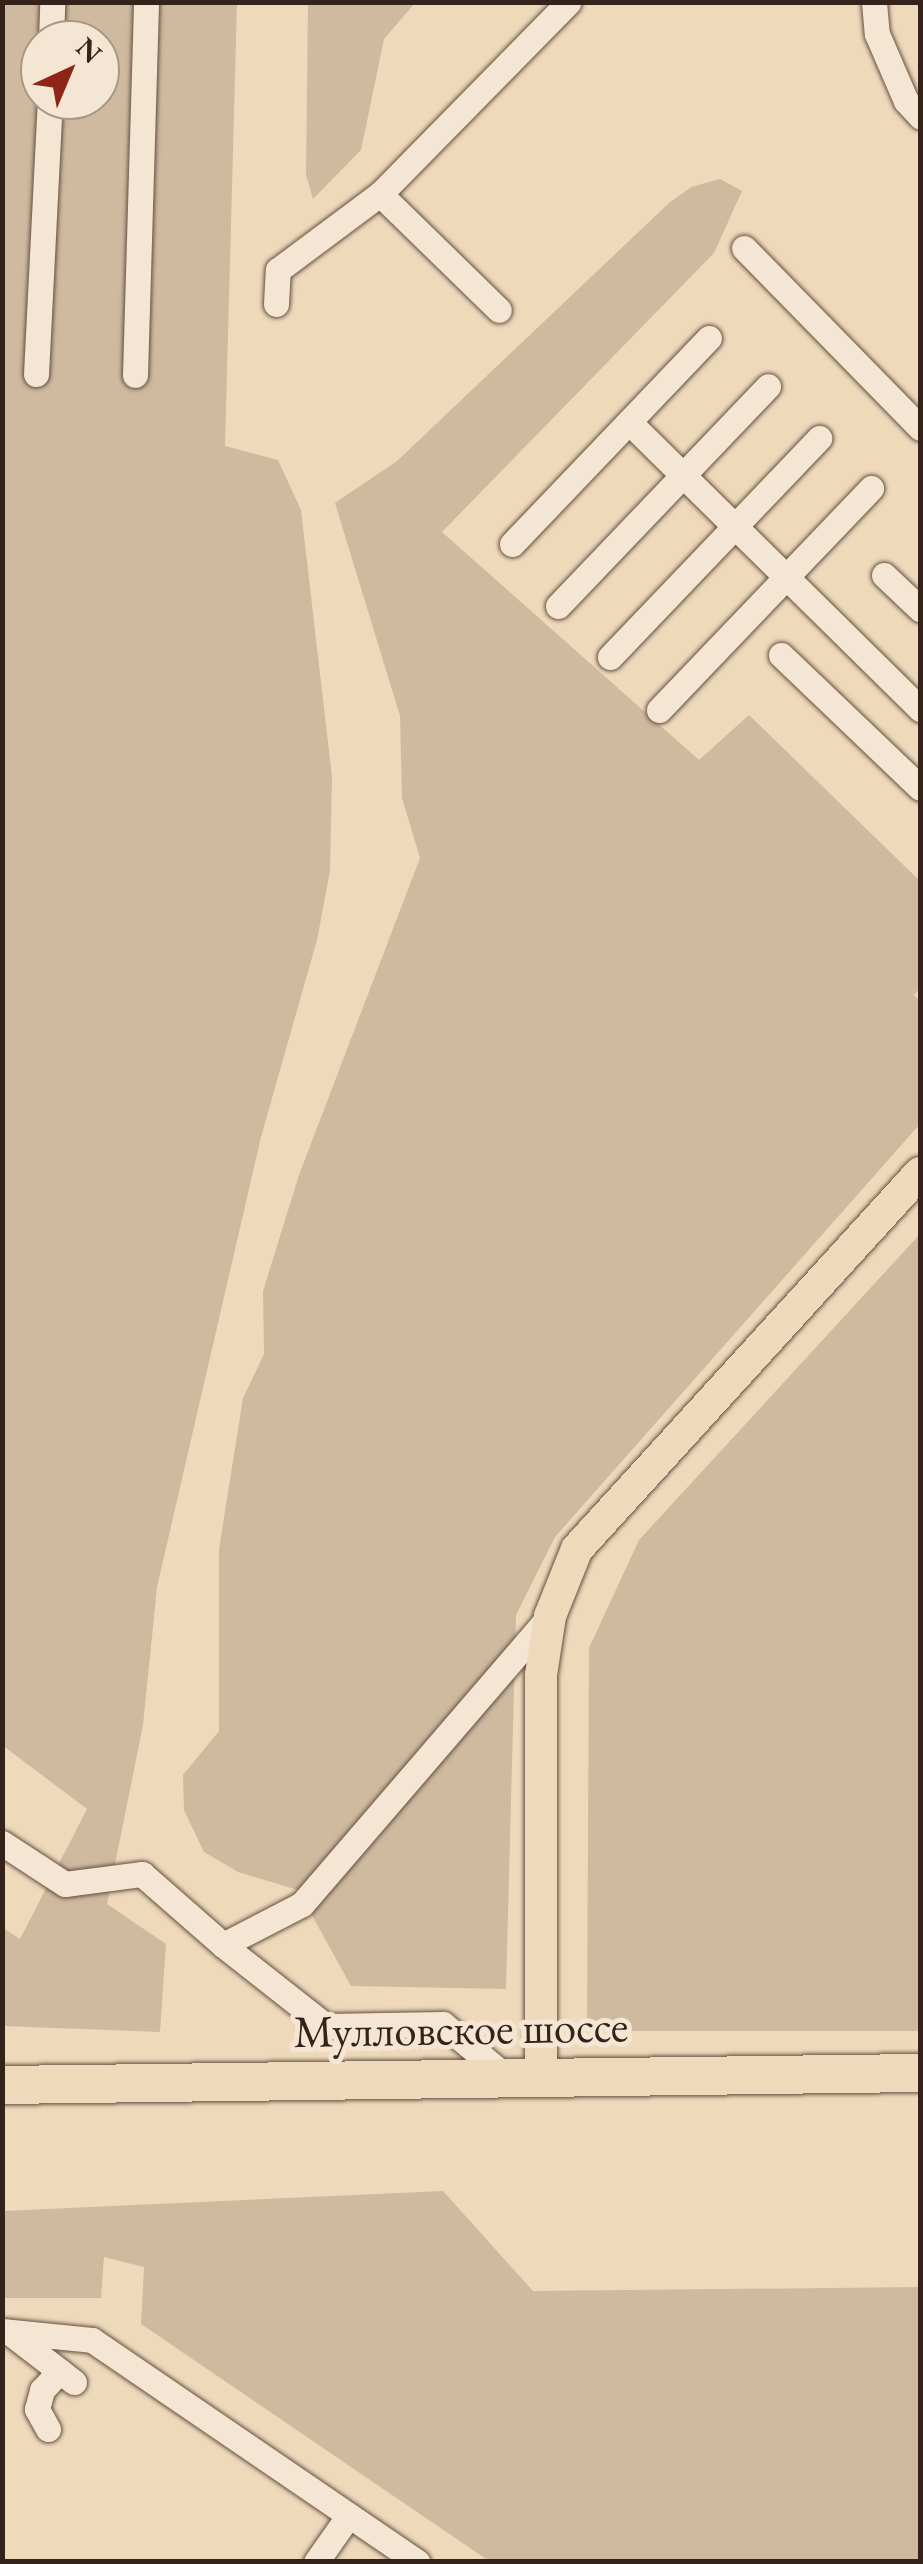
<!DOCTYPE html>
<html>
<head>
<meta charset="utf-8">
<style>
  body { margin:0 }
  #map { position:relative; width:923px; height:2564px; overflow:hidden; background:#efd9bb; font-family:"EB Garamond",serif }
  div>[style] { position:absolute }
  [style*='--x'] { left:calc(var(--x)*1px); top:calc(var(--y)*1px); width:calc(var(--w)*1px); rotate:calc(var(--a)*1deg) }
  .green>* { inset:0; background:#cfbaa0 }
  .roads { filter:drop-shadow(0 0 2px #645043) drop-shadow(0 0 2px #645043) }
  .minor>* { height:25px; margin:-12.5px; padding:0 12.5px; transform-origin:12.5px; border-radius:12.5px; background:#f5e6d3 }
  .major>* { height:32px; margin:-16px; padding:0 16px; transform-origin:16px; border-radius:16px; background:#efd9bb }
  .highway>* { height:38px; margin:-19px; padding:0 19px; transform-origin:19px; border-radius:19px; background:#efd9bb }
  span { translate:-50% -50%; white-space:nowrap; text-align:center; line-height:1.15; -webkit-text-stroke:10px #f5e6d3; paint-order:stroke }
  .street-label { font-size:45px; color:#35231b }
  .frame { position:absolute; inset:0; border:5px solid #35231b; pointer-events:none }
  .north { position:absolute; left:20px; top:20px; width:100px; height:100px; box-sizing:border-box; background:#f5e6d3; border:2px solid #a89889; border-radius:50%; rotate:44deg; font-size:28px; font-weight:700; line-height:40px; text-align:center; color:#35231b }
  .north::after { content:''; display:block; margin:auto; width:35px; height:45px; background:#8f2418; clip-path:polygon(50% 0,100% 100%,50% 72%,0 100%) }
</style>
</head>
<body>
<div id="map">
  <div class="green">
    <i style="clip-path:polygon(evenodd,3px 3px,237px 3px,225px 446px,278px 460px,301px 510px,332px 777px,330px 871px,317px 940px,261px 1137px,157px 1587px,143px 1725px,107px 1904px,166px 1944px,160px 2032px,3px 2026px,3px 1928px,20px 1939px,87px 1809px,2px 1745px,3px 3px,40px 40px,100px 40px,100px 100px,40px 100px,40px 40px)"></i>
    <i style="clip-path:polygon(308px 3px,415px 3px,384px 39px,361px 150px,313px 199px,306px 175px)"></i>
    <i style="clip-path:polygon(720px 179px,742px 191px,714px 253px,442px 532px,699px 760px,749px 715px,920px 881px,920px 988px,914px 995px,920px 1001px,920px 1124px,555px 1537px,516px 1615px,506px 1989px,351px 1986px,298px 1890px,238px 1872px,204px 1852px,184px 1810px,183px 1775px,219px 1731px,219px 1549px,243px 1398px,264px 1354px,263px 1291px,299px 1175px,420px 858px,402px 798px,400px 716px,335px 503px,397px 461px,669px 203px,691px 187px)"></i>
    <i style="clip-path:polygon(920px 1234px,920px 2031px,587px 2031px,589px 1648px,639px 1540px)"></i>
    <i style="clip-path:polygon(443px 2191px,533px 2291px,920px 2287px,920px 2561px,489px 2561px,141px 2324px,144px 2267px,104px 2257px,101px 2298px,3px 2298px,3px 2211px)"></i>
  </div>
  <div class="roads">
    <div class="minor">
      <i style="--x:874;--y:2;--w:32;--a:85"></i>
      <i style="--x:877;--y:34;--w:73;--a:66.6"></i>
      <i style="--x:906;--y:101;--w:21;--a:47"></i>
      <i style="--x:51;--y:40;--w:38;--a:-88"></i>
      <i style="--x:380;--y:194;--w:166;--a:44.3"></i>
      <i style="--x:744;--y:248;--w:252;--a:45.6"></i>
      <i style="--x:276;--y:304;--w:34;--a:-87"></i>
      <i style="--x:278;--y:270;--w:127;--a:-36.7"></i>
      <i style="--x:380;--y:194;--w:269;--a:-45.5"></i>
      <i style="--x:36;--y:374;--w:274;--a:-87.1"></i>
      <i style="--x:135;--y:375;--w:373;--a:-88.3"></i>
      <i style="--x:629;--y:422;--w:409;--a:44.6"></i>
      <i style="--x:512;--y:544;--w:285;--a:-46.3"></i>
      <i style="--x:884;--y:575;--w:50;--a:43.4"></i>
      <i style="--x:558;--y:606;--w:304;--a:-46.3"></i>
      <i style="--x:781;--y:655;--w:192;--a:43.7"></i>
      <i style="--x:610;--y:657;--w:303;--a:-46.3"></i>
      <i style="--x:659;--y:710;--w:307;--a:-46.3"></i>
      <i style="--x:2;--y:1843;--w:75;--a:33.1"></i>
      <i style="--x:65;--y:1884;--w:78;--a:-7.4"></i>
      <i style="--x:142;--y:1874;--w:108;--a:41.2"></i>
      <i style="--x:223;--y:1945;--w:89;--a:-27.4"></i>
      <i style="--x:302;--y:1904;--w:380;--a:-49.3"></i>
      <i style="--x:223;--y:1945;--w:131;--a:38.2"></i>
      <i style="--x:326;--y:2026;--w:117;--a:-1"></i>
      <i style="--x:443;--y:2024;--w:80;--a:39.9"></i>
      <i style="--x:2;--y:2331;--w:90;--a:5.7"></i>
      <i style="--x:92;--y:2340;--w:394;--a:34.3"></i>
      <i style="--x:9;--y:2332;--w:82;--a:37.6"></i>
      <i style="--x:48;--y:2429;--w:23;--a:-119"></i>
      <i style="--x:37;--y:2409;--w:20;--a:-75"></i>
      <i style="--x:42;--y:2390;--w:26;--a:-47"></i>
      <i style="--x:316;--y:2562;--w:57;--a:-54.9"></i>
    </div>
    <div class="major">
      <i style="--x:541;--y:2074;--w:399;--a:-90"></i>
      <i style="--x:541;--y:1675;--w:60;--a:-81.3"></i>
      <i style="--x:550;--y:1616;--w:72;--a:-68.1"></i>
      <i style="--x:577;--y:1549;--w:509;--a:-47.63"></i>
    </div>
    <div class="highway">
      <i style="--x:2;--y:2085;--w:918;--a:-0.75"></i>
    </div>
  </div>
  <div class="street-label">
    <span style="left:461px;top:2029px;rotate:-1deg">Мулловское шоссе</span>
  </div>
  <div class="frame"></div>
  <div class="north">N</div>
</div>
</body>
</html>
